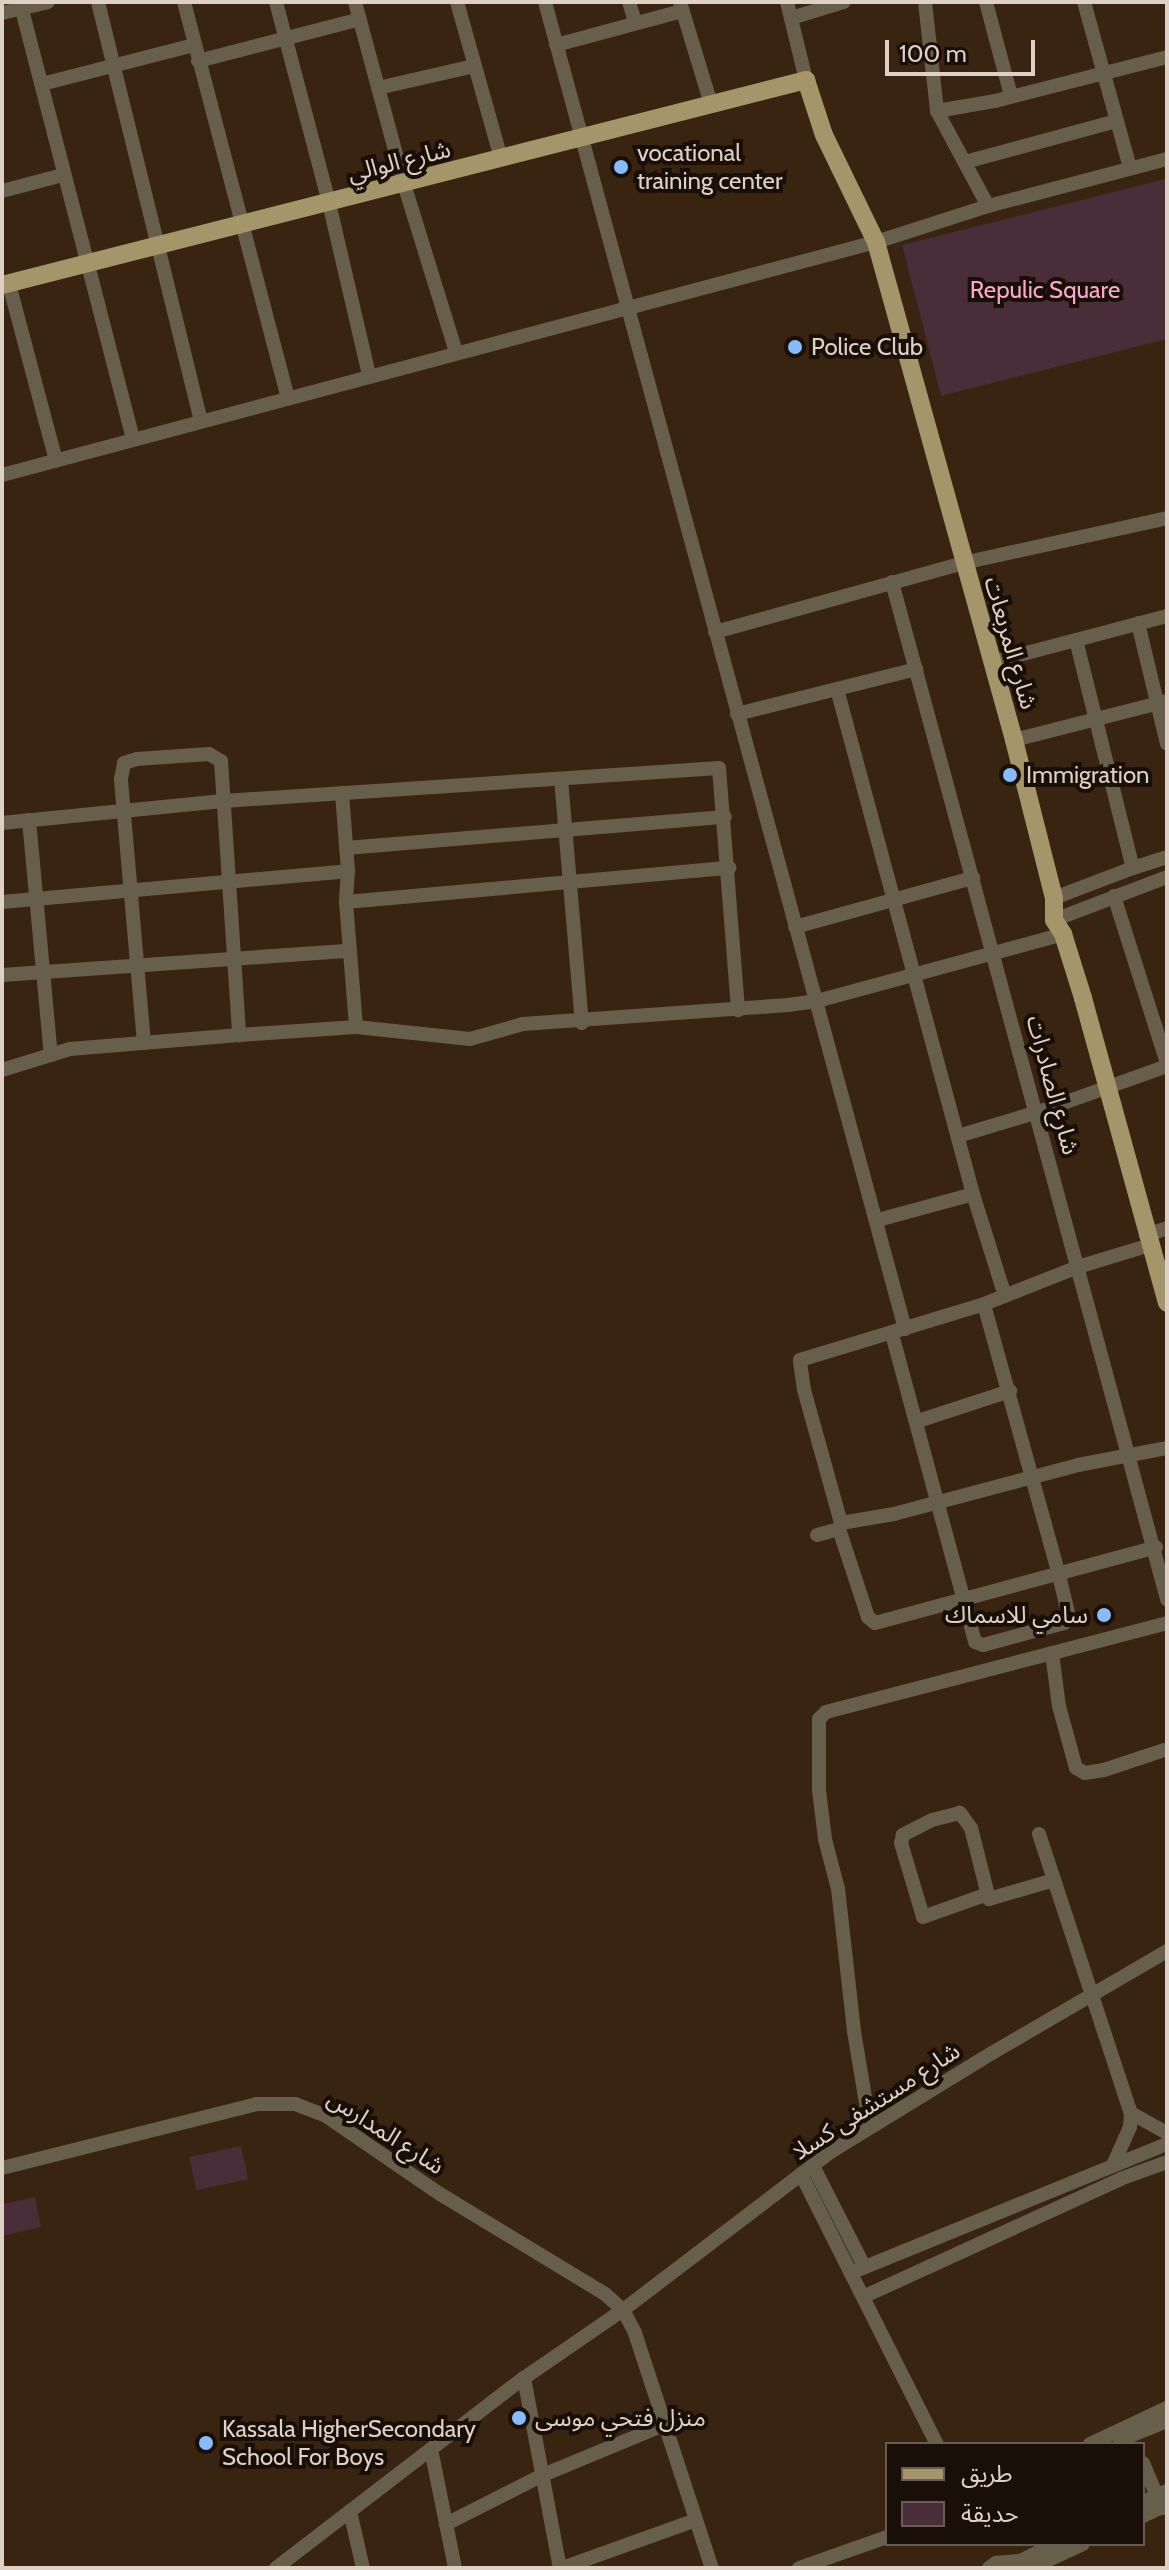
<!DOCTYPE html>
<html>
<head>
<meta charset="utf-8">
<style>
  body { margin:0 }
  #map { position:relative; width:1169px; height:2570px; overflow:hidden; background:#392311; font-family:Cabin,"Noto Sans Arabic",sans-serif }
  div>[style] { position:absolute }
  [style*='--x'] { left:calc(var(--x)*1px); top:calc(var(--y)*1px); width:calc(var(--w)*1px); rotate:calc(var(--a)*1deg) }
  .green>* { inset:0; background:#492d39; transform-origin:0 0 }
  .minor>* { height:14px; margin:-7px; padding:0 7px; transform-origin:7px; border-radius:7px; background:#675f4b }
  .major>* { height:18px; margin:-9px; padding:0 9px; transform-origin:9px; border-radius:9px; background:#a5956a }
  .dots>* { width:22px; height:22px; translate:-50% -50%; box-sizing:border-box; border:4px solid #190f08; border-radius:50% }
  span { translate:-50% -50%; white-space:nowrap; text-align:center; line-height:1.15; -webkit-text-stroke:8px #190f08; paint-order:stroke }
  .poi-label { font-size:24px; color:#dfd0c6 }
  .left { translate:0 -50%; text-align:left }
  .right { translate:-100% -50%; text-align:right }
  .street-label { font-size:24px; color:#dfd0c6 }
  .park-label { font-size:24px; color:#f8a8ca }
  .frame { position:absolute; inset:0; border:4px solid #dfd0c6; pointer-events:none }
  .legend { position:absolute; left:885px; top:2442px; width:260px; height:104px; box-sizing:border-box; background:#190f08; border:2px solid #685c54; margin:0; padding:10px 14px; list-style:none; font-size:24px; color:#dfd0c6 }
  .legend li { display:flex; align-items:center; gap:16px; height:40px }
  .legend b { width:40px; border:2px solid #685c54 }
  .scale { position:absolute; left:885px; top:40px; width:150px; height:36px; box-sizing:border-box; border:4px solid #dfd0c6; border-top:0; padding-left:10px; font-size:24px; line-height:28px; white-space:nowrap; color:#dfd0c6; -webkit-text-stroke:6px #190f08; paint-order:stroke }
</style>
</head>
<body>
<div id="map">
  <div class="green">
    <i style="clip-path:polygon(1165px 179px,1167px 339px,941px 396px,902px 245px)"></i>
    <i style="left:241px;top:2146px;width:34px;height:53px;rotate:78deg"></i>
    <i style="clip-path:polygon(35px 2197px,41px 2227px,2px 2236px,2px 2204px)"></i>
  </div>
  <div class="minor">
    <i style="--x:20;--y:2;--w:452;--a:75.5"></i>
    <i style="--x:98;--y:2;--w:431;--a:76.2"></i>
    <i style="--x:184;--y:2;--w:409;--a:75.3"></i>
    <i style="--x:276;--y:2;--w:208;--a:75.2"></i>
    <i style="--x:329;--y:203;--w:177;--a:76.9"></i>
    <i style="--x:355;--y:2;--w:188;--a:74.9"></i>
    <i style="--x:404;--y:184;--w:176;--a:72.8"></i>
    <i style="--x:457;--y:2;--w:163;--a:74.3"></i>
    <i style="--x:545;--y:2;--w:1375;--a:74.82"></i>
    <i style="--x:629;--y:2;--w:21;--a:73"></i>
    <i style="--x:680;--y:2;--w:107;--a:73.1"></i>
    <i style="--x:787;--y:2;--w:80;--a:76.3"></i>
    <i style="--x:925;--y:2;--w:110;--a:83.7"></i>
    <i style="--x:937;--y:111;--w:108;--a:61.8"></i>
    <i style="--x:986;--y:2;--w:97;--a:75.1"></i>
    <i style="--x:1084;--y:2;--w:172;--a:74.5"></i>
    <i style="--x:2;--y:13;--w:47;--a:-13.4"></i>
    <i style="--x:791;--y:18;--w:55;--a:-16.8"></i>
    <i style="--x:556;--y:45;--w:131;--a:-15.1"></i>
    <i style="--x:198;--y:61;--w:167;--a:-14.5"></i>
    <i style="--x:42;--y:84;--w:157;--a:-14.4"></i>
    <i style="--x:378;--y:88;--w:98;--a:-12.9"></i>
    <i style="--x:937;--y:111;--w:59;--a:-9.8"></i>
    <i style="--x:995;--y:101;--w:178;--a:-14.3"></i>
    <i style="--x:965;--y:162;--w:157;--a:-15.1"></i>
    <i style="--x:2;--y:191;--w:63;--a:-14.7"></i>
    <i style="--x:9;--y:284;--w:183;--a:75.1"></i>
    <i style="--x:2;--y:475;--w:905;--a:-14.93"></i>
    <i style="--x:876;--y:242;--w:118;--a:-17.8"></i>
    <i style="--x:988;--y:206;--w:185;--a:-14.7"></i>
    <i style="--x:892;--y:582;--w:1054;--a:74.87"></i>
    <i style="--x:1167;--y:616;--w:94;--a:165.2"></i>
    <i style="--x:1076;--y:640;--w:235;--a:76"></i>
    <i style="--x:1133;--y:868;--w:36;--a:-18"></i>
    <i style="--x:1138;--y:623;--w:124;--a:76.5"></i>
    <i style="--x:715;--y:632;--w:257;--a:-15.5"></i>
    <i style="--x:963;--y:563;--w:209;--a:-12.4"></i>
    <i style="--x:992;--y:662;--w:87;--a:-14.7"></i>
    <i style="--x:837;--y:689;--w:523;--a:74.93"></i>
    <i style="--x:973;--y:1194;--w:107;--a:72.6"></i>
    <i style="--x:737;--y:714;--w:185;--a:-14.1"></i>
    <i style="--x:1014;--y:740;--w:158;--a:-14.3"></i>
    <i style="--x:561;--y:779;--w:245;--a:85.1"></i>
    <i style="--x:342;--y:793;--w:78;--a:85.6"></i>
    <i style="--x:348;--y:871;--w:31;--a:94"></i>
    <i style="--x:346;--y:902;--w:125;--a:85.4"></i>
    <i style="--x:29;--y:820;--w:236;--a:84.7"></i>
    <i style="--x:2;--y:823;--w:222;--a:-5.7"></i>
    <i style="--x:223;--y:801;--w:497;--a:-3.8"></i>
    <i style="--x:719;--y:768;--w:243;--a:85.5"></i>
    <i style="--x:346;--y:848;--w:380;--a:-4.7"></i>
    <i style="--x:1114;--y:896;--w:175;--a:72.4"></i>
    <i style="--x:1054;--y:898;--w:85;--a:-20.8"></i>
    <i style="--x:2;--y:902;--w:347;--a:-5.1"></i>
    <i style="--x:346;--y:902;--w:385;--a:-5.1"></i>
    <i style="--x:1054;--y:920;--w:121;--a:-20.8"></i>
    <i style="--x:795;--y:927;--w:185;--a:-15.4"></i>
    <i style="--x:2;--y:975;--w:348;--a:-4"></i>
    <i style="--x:144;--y:1043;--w:265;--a:-95"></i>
    <i style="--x:121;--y:779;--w:16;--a:-79"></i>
    <i style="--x:124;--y:763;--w:14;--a:-17"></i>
    <i style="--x:137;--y:759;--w:72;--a:-4"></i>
    <i style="--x:209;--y:754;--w:14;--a:30"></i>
    <i style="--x:221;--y:761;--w:275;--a:86.2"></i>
    <i style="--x:2;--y:1070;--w:71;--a:-17.2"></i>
    <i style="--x:70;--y:1049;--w:170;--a:-4.7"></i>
    <i style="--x:239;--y:1035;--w:117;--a:-3.9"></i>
    <i style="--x:356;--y:1027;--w:115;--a:6"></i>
    <i style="--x:470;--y:1039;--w:55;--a:-15.8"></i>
    <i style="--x:523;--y:1024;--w:266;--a:-4.1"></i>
    <i style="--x:788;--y:1005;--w:29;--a:-8"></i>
    <i style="--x:817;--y:1001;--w:255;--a:-15.2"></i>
    <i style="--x:958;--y:1136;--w:84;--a:-16.7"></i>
    <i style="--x:1038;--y:1112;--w:137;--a:-19.6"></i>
    <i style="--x:878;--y:1220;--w:98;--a:-15.3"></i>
    <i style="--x:1146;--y:1235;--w:22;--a:-18"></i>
    <i style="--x:892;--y:1334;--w:319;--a:74.9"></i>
    <i style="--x:975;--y:1642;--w:9;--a:21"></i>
    <i style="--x:983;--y:1645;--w:84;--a:-15.2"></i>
    <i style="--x:1064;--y:1623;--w:8;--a:-50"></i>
    <i style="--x:1069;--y:1617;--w:43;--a:-103.4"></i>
    <i style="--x:1059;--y:1575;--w:281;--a:-105.5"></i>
    <i style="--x:918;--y:1421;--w:97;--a:-18.1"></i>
    <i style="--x:841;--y:1523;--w:138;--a:-105.5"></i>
    <i style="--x:804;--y:1390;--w:30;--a:-98"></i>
    <i style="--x:800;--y:1360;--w:192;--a:-16.9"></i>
    <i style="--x:984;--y:1304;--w:101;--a:-21.5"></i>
    <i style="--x:1078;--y:1267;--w:75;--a:-17"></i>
    <i style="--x:839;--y:1529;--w:93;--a:71.8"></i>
    <i style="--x:868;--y:1617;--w:9;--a:41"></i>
    <i style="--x:875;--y:1623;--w:291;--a:-15.1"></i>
    <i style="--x:817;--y:1535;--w:23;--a:-15"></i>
    <i style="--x:839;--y:1529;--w:6;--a:-72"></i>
    <i style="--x:841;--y:1523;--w:54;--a:-9.6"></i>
    <i style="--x:894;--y:1514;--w:190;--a:-14.9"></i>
    <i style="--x:1078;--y:1465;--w:91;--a:-10.8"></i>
    <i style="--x:1052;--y:1653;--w:53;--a:82.5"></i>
    <i style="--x:1059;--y:1706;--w:64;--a:74.7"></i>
    <i style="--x:1076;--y:1768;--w:10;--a:29"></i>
    <i style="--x:1085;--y:1773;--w:19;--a:-9"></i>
    <i style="--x:1104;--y:1770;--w:63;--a:-18.4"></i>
    <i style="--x:1039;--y:1834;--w:294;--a:71.8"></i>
    <i style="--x:1131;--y:2113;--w:14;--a:94"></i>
    <i style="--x:1130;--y:2127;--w:39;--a:114"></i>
    <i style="--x:989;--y:1899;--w:73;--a:-104.2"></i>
    <i style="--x:971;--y:1828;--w:19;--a:-126"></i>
    <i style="--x:960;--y:1813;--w:29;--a:166"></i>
    <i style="--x:932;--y:1820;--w:33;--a:153"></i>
    <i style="--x:903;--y:1835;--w:8;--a:104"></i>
    <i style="--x:901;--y:1843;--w:77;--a:73.4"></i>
    <i style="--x:923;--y:1917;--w:69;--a:-19.5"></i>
    <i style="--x:988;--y:1894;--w:5;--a:79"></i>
    <i style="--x:989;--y:1899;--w:68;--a:-16.3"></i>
    <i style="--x:1131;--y:2113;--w:41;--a:29.1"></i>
    <i style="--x:870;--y:2127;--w:97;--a:-99.5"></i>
    <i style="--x:854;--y:2031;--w:143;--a:-96.4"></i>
    <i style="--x:838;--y:1889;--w:52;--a:-104.6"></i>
    <i style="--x:825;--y:1839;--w:49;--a:-97"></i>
    <i style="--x:819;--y:1790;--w:71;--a:-90"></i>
    <i style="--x:819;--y:1719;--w:10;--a:-45"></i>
    <i style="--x:826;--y:1712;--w:352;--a:-14.6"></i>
    <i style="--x:813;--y:2166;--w:112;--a:63"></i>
    <i style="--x:2;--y:2168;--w:262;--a:-14.1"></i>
    <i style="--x:256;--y:2104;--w:39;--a:0"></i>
    <i style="--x:295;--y:2104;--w:33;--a:21"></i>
    <i style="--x:326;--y:2116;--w:138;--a:34.4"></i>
    <i style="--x:440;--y:2194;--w:193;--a:31.2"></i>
    <i style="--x:605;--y:2294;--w:24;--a:42"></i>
    <i style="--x:623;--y:2310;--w:26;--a:62"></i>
    <i style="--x:635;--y:2333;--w:247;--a:71.9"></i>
    <i style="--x:801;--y:2174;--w:302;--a:63.3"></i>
    <i style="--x:853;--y:2272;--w:339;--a:-22.2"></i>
    <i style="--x:865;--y:2296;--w:281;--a:-24.6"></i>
    <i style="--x:1120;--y:2179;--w:50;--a:-19.9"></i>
    <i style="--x:524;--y:2378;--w:193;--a:79.3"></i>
    <i style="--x:1120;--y:2440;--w:51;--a:-22"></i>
    <i style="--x:1090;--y:2444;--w:85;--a:-25.1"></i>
    <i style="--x:431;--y:2449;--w:121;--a:78.6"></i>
    <i style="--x:1143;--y:2463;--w:49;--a:67.1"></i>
    <i style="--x:1143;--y:2502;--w:26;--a:-25"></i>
    <i style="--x:350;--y:2511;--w:58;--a:77.2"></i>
    <i style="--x:1143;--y:2516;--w:26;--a:-25"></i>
    <i style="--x:446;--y:2524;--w:109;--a:-26.8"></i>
    <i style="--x:543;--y:2475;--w:131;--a:-22.5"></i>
    <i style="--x:276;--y:2568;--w:312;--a:-37.5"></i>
    <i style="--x:524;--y:2378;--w:120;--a:-34.5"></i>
    <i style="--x:623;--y:2310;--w:263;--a:-37.3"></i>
    <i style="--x:832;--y:2151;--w:188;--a:-31.5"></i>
    <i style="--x:992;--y:2053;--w:203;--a:-30.2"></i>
    <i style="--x:562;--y:2568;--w:142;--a:-19.7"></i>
    <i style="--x:799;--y:2568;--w:93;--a:-19.4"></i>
    <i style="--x:989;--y:2568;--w:9;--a:-36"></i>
    <i style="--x:996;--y:2563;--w:24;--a:-5"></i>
    <i style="--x:1020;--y:2561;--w:39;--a:-26"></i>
    <i style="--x:1031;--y:2568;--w:57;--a:-24.8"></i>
  </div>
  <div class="major">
    <i style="--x:2;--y:285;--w:830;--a:-14.3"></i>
    <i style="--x:806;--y:80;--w:58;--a:71.9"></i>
    <i style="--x:824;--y:135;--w:119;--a:64.1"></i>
    <i style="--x:876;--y:242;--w:517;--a:74.51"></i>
    <i style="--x:1014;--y:740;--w:163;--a:75.8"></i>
    <i style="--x:1054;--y:898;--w:22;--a:90"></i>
    <i style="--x:1054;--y:920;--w:17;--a:57"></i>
    <i style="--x:1063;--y:934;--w:67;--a:72.6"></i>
    <i style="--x:1083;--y:998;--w:316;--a:74.6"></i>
  </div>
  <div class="dots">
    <i style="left:621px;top:167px;background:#88bafc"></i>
    <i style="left:795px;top:347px;background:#88bafc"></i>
    <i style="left:1010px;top:775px;background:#88bafc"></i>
    <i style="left:1104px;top:1615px;background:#88bafc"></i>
    <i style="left:519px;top:2418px;background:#88bafc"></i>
    <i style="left:206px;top:2443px;background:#88bafc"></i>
  </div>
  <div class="poi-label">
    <span class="left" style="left:637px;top:167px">vocational<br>training center</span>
    <span class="left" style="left:811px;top:347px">Police Club</span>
    <span class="left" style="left:1026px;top:775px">Immigration</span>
    <span class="right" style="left:1088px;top:1615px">سامي للاسماك</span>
    <span class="left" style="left:535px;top:2418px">منزل فتحي موسى</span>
    <span class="left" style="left:222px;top:2443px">Kassala HigherSecondary<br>School For Boys</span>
  </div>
  <div class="street-label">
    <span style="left:399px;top:161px;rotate:-14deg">شارع الوالي</span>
    <span style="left:1011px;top:643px;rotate:74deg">شارع المربعات</span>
    <span style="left:1053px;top:1085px;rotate:75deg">شارع الصادرات</span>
    <span style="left:876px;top:2101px;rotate:-33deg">شارع مستشفى كسلا</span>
    <span style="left:386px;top:2132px;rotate:33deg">شارع المدارس</span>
  </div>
  <div class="park-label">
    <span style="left:1045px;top:290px">Repulic Square</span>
  </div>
  <div class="frame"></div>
  <ul class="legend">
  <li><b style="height:10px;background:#a5956a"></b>طريق</li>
  <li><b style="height:22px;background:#492d39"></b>حديقة</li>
  </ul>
  <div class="scale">100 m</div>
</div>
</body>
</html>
